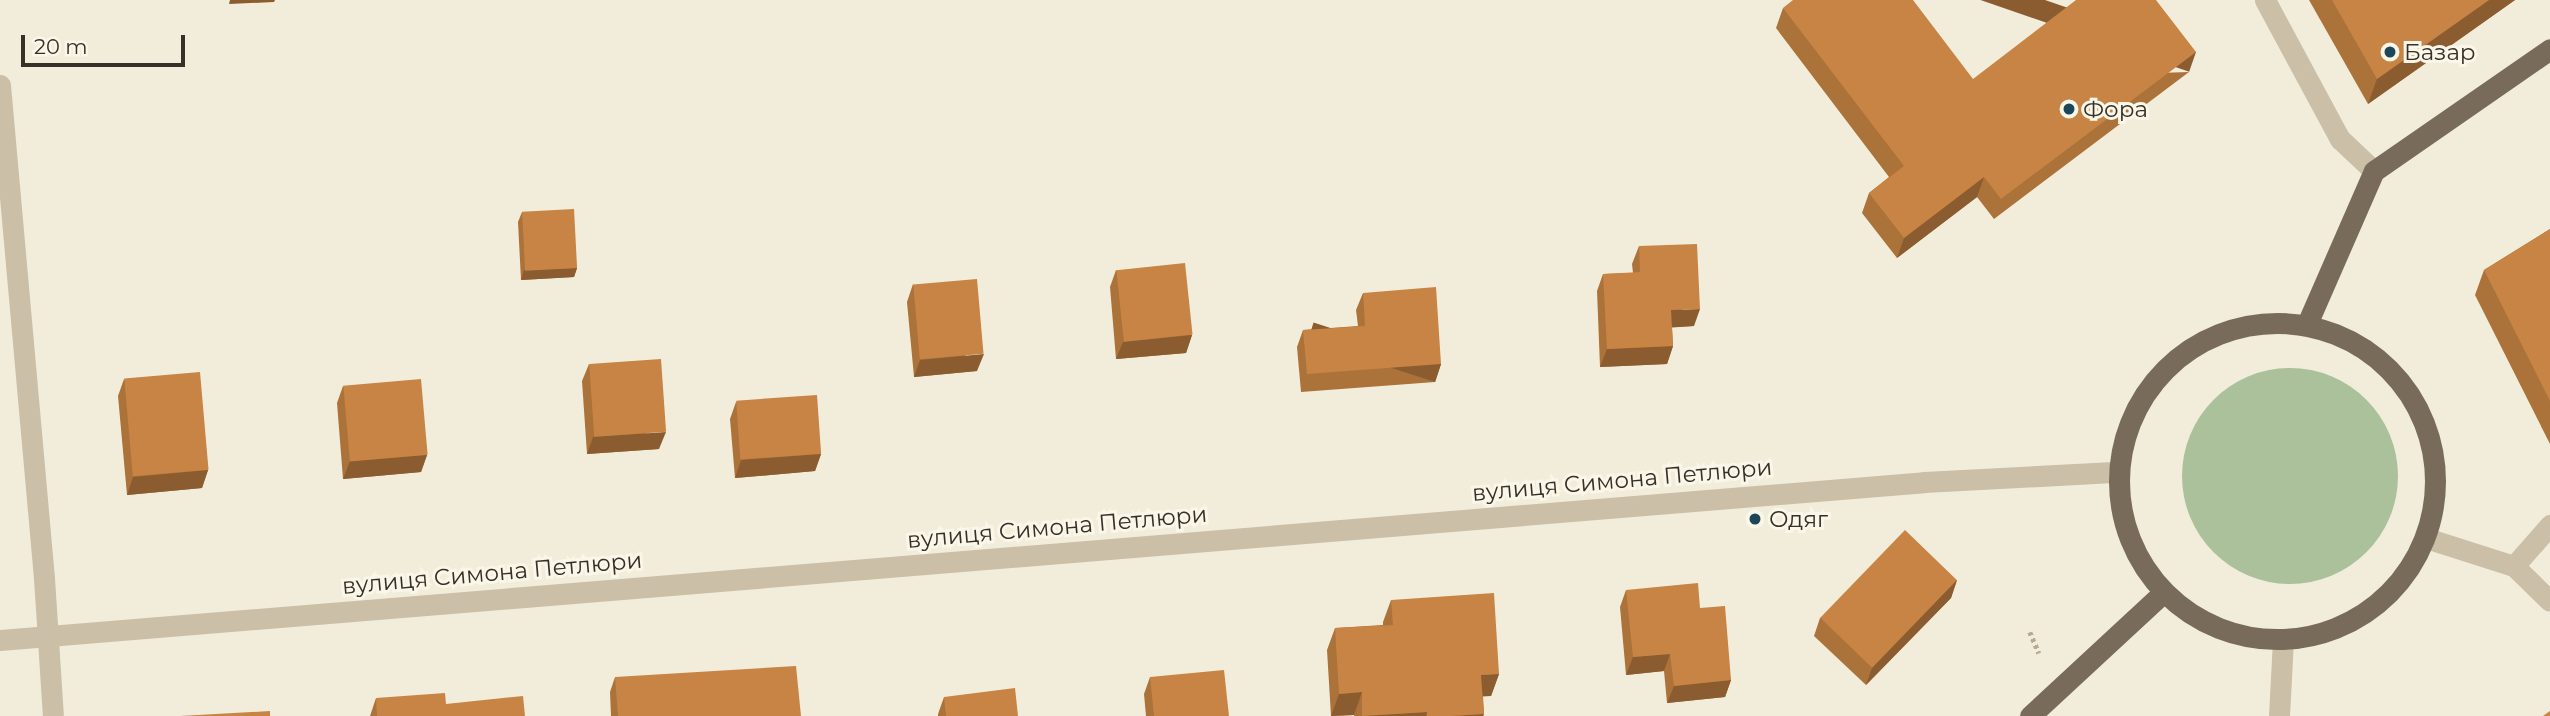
<!DOCTYPE html>
<html>
<head>
<meta charset="utf-8">
<style>
  body { margin:0 }
  #map { position:relative; width:2550px; height:716px; overflow:hidden; background:#f2eddb; font-family:Montserrat,sans-serif }
  div>[style] { position:absolute }
  [style*='--x'] { left:calc(var(--x)*1px); top:calc(var(--y)*1px); width:calc(var(--w)*1px); rotate:calc(var(--a)*1deg) }
  .green>* { inset:0; background:#abc19b }
  .round { border-radius:50% }
  .path>* { height:4.5px; margin-top:-2.25px; transform-origin:0; background:repeating-linear-gradient(90deg,#b6aa91 0 3.5px,transparent 0 7px) }
  .minor>* { height:21px; margin:-10.5px; padding:0 10.5px; transform-origin:10.5px; border-radius:10.5px; background:#cbc0a7 }
  .major>* { height:21px; margin:-10.5px; padding:0 10.5px; transform-origin:10.5px; border-radius:10.5px; background:#796b59 }
  .major>.ring { margin:-10.5px; padding:0; box-sizing:content-box; background:none; border:21px solid #796b59; border-radius:50% }
  .wall>* { inset:0; background:#ab723a }
  .shaded-wall>* { inset:0; background:#8b5c30; transform-origin:0 0 }
  .building>* { inset:0; background:#c78444; transform-origin:0 0 }
  .dots>* { width:19px; height:19px; translate:-50% -50%; box-sizing:border-box; border:4px solid #faf6e8; border-radius:50% }
  span { translate:-50% -50%; white-space:nowrap; text-align:center; line-height:1.15; -webkit-text-stroke:6px #faf6e8; paint-order:stroke }
  .poi-label { font-size:23px; color:#373028 }
  .left { translate:0 -50%; text-align:left }
  .street-label { font-size:23px; color:#373028 }
  .scale { position:absolute; left:21px; top:35px; width:164px; height:32px; box-sizing:border-box; border:4px solid #373028; border-top:0; padding-left:9px; font-size:21px; line-height:24px; white-space:nowrap; color:#373028; -webkit-text-stroke:5px #faf6e8; paint-order:stroke }
</style>
</head>
<body>
<div id="map">
  <div class="green">
    <i class="round" style="left:2182px;top:368px;width:216px;height:216px"></i>
  </div>
  <div class="path">
    <i style="--x:2030;--y:632;--w:23;--a:67"></i>
  </div>
  <div class="minor">
    <i style="--x:2265;--y:0;--w:158;--a:61.7"></i>
    <i style="--x:2340;--y:139;--w:47;--a:43.3"></i>
    <i style="--x:0;--y:85;--w:495;--a:84.9"></i>
    <i style="--x:44;--y:578;--w:138;--a:86.3"></i>
    <i style="--x:2426;--y:538;--w:92;--a:17.7"></i>
    <i style="--x:2514;--y:566;--w:50;--a:44.2"></i>
    <i style="--x:2514;--y:566;--w:55;--a:-48.7"></i>
    <i style="--x:0;--y:640;--w:1930;--a:-4.69"></i>
    <i style="--x:1924;--y:482;--w:194;--a:-3"></i>
    <i style="--x:2279;--y:716;--w:76;--a:-87"></i>
  </div>
  <div class="major">
    <i class="ring" style="left:2119px;top:323px;width:295px;height:295px"></i>
    <i style="--x:2307;--y:324;--w:167;--a:-66.4"></i>
    <i style="--x:2374;--y:171;--w:214;--a:-34.7"></i>
    <i style="--x:2030;--y:716;--w:181;--a:-42.8"></i>
  </div>
  <div class="wall">
    <i style="clip-path:polygon(2309px 0,2515px 0,2368px 104px)"></i>
    <i style="clip-path:polygon(1783px 8px,1973px 79px,2189px 72px,1994px 219px,1977px 197px,1897px 258px,1862px 213px,1869px 193px,1889px 177px,1776px 28px)"></i>
    <i style="clip-path:polygon(522px 212px,577px 268px,574px 277px,521px 280px,518px 222px)"></i>
    <i style="clip-path:polygon(2550px 229px,2550px 444px,2475px 295px,2484px 270px)"></i>
    <i style="clip-path:polygon(1639px 246px,1694px 326px,1672px 327px,1673px 346px,1667px 364px,1600px 367px,1597px 291px,1603px 274px,1633px 273px,1632px 264px)"></i>
    <i style="clip-path:polygon(1116px 270px,1192px 335px,1186px 353px,1116px 359px,1110px 287px)"></i>
    <i style="clip-path:polygon(913px 284px,977px 371px,914px 377px,907px 302px)"></i>
    <i style="clip-path:polygon(1363px 293px,1441px 364px,1435px 382px,1301px 392px,1297px 347px,1303px 330px,1358px 326px,1356px 310px)"></i>
    <i style="clip-path:polygon(589px 364px,659px 449px,587px 454px,582px 381px)"></i>
    <i style="clip-path:polygon(124px 379px,208px 470px,202px 488px,127px 495px,118px 396px)"></i>
    <i style="clip-path:polygon(343px 386px,427px 455px,421px 472px,343px 479px,337px 403px)"></i>
    <i style="clip-path:polygon(736px 402px,821px 454px,815px 471px,735px 478px,730px 419px)"></i>
    <i style="clip-path:polygon(1957px 580px,1951px 598px,1866px 685px,1814px 636px,1820px 618px)"></i>
    <i style="clip-path:polygon(1626px 590px,1700px 608px,1731px 680px,1725px 697px,1667px 703px,1664px 671px,1626px 675px,1620px 607px)"></i>
    <i style="clip-path:polygon(1391px 600px,1499px 674px,1491px 696px,1483px 696px,1484px 714px,1483px 716px,1354px 716px,1354px 715px,1331px 716px,1327px 650px,1335px 628px,1383px 625px,1383px 622px)"></i>
    <i style="clip-path:polygon(615px 677px,801px 716px,611px 716px,610px 692px)"></i>
    <i style="clip-path:polygon(1150px 677px,1229px 716px,1146px 716px,1144px 694px)"></i>
    <i style="clip-path:polygon(944px 697px,1018px 716px,938px 716px,938px 714px)"></i>
    <i style="clip-path:polygon(376px 698px,446px 704px,525px 716px,370px 716px)"></i>
  </div>
  <div class="shaded-wall">
    <i style="clip-path:polygon(230px 0,275px 0,274px 2px,229px 4px)"></i>
    <i style="clip-path:polygon(2489px 0,2515px 0,2368px 104px,2377px 79px)"></i>
    <i style="left:2196px;top:52px;width:21px;height:244px;rotate:109deg"></i>
    <i style="clip-path:polygon(1984px 177px,1977px 197px,1897px 258px,1904px 238px)"></i>
    <i style="clip-path:polygon(577px 268px,574px 277px,521px 280px,524px 270px)"></i>
    <i style="clip-path:polygon(1700px 309px,1694px 326px,1665px 328px,1671px 310px)"></i>
    <i style="clip-path:polygon(1192px 335px,1186px 353px,1116px 359px,1123px 342px)"></i>
    <i style="clip-path:polygon(1673px 346px,1667px 364px,1600px 367px,1607px 349px)"></i>
    <i style="clip-path:polygon(984px 354px,977px 371px,914px 377px,920px 360px)"></i>
    <i style="left:1441px;top:364px;width:19px;height:134px;rotate:108deg"></i>
    <i style="clip-path:polygon(666px 432px,659px 449px,587px 454px,593px 437px)"></i>
    <i style="clip-path:polygon(821px 454px,815px 471px,735px 478px,741px 460px)"></i>
    <i style="clip-path:polygon(427px 455px,421px 472px,343px 479px,350px 461px)"></i>
    <i style="clip-path:polygon(208px 470px,202px 488px,127px 495px,133px 477px)"></i>
    <i style="clip-path:polygon(1957px 580px,1951px 598px,1866px 685px,1872px 668px)"></i>
    <i style="clip-path:polygon(1670px 654px,1664px 671px,1626px 675px,1633px 657px)"></i>
    <i style="clip-path:polygon(1499px 674px,1491px 696px,1473px 697px,1481px 675px)"></i>
    <i style="clip-path:polygon(1731px 680px,1725px 697px,1667px 703px,1674px 686px)"></i>
    <i style="clip-path:polygon(1362px 692px,1354px 715px,1331px 716px,1339px 694px)"></i>
    <i style="clip-path:polygon(1427px 712px,1426px 716px,1364px 716px)"></i>
    <i style="clip-path:polygon(1484px 714px,1483px 716px,1452px 716px)"></i>
  </div>
  <div class="building">
    <i style="clip-path:polygon(1793px 0,1913px 0,1973px 79px,2076px 0,2156px 0,2196px 52px,2001px 199px,1984px 177px,1904px 238px,1869px 193px,1904px 166px,1783px 8px)"></i>
    <i style="clip-path:polygon(2332px 0,2489px 0,2377px 79px)"></i>
    <i style="left:574px;top:209px;width:59px;height:52px;rotate:87deg"></i>
    <i style="clip-path:polygon(2550px 229px,2550px 401px,2484px 270px)"></i>
    <i style="clip-path:polygon(1697px 244px,1700px 309px,1671px 310px,1673px 346px,1607px 349px,1603px 274px,1640px 272px,1639px 246px)"></i>
    <i style="left:1185px;top:263px;width:72px;height:69px;rotate:84deg"></i>
    <i style="left:977px;top:279px;width:75px;height:64px;rotate:85deg"></i>
    <i style="clip-path:polygon(1436px 287px,1441px 364px,1307px 374px,1303px 330px,1365px 326px,1363px 293px)"></i>
    <i style="left:661px;top:359px;width:73px;height:72px;rotate:86deg"></i>
    <i style="left:200px;top:372px;width:98px;height:76px;rotate:85deg"></i>
    <i style="left:421px;top:379px;width:76px;height:78px;rotate:85deg"></i>
    <i style="left:817px;top:395px;width:59px;height:81px;rotate:86deg"></i>
    <i style="left:1905px;top:530px;width:72px;height:122px;rotate:44deg"></i>
    <i style="clip-path:polygon(1698px 583px,1700px 608px,1725px 606px,1731px 680px,1674px 686px,1670px 654px,1633px 657px,1626px 590px)"></i>
    <i style="clip-path:polygon(1494px 593px,1499px 674px,1481px 675px,1484px 714px,1452px 716px,1427px 716px,1427px 712px,1362px 716px,1362px 692px,1339px 694px,1335px 628px,1393px 625px,1391px 600px)"></i>
    <i style="clip-path:polygon(796px 666px,801px 716px,618px 716px,615px 677px)"></i>
    <i style="clip-path:polygon(1224px 670px,1229px 716px,1154px 716px,1150px 677px)"></i>
    <i style="clip-path:polygon(1015px 688px,1018px 716px,946px 716px,944px 697px)"></i>
    <i style="clip-path:polygon(445px 693px,446px 704px,523px 696px,525px 716px,377px 716px,376px 698px)"></i>
    <i style="clip-path:polygon(270px 711px,270px 716px,180px 716px)"></i>
    <i style="clip-path:polygon(2550px 711px,2550px 716px,2543px 716px)"></i>
  </div>
  <div class="dots">
    <i style="left:2390px;top:52px;background:#1d4659"></i>
    <i style="left:2069px;top:109px;background:#1d4659"></i>
    <i style="left:1755px;top:519px;background:#1d4659"></i>
  </div>
  <div class="poi-label">
    <span class="left" style="left:2404px;top:52px">Базар</span>
    <span class="left" style="left:2083px;top:109px">Фора</span>
    <span class="left" style="left:1769px;top:519px">Одяг</span>
  </div>
  <div class="street-label">
    <span style="left:1622px;top:480px;rotate:-5deg">вулиця Симона Петлюри</span>
    <span style="left:1057px;top:527px;rotate:-5deg">вулиця Симона Петлюри</span>
    <span style="left:492px;top:573px;rotate:-5deg">вулиця Симона Петлюри</span>
  </div>
  <div class="scale">20 m</div>
</div>
</body>
</html>
